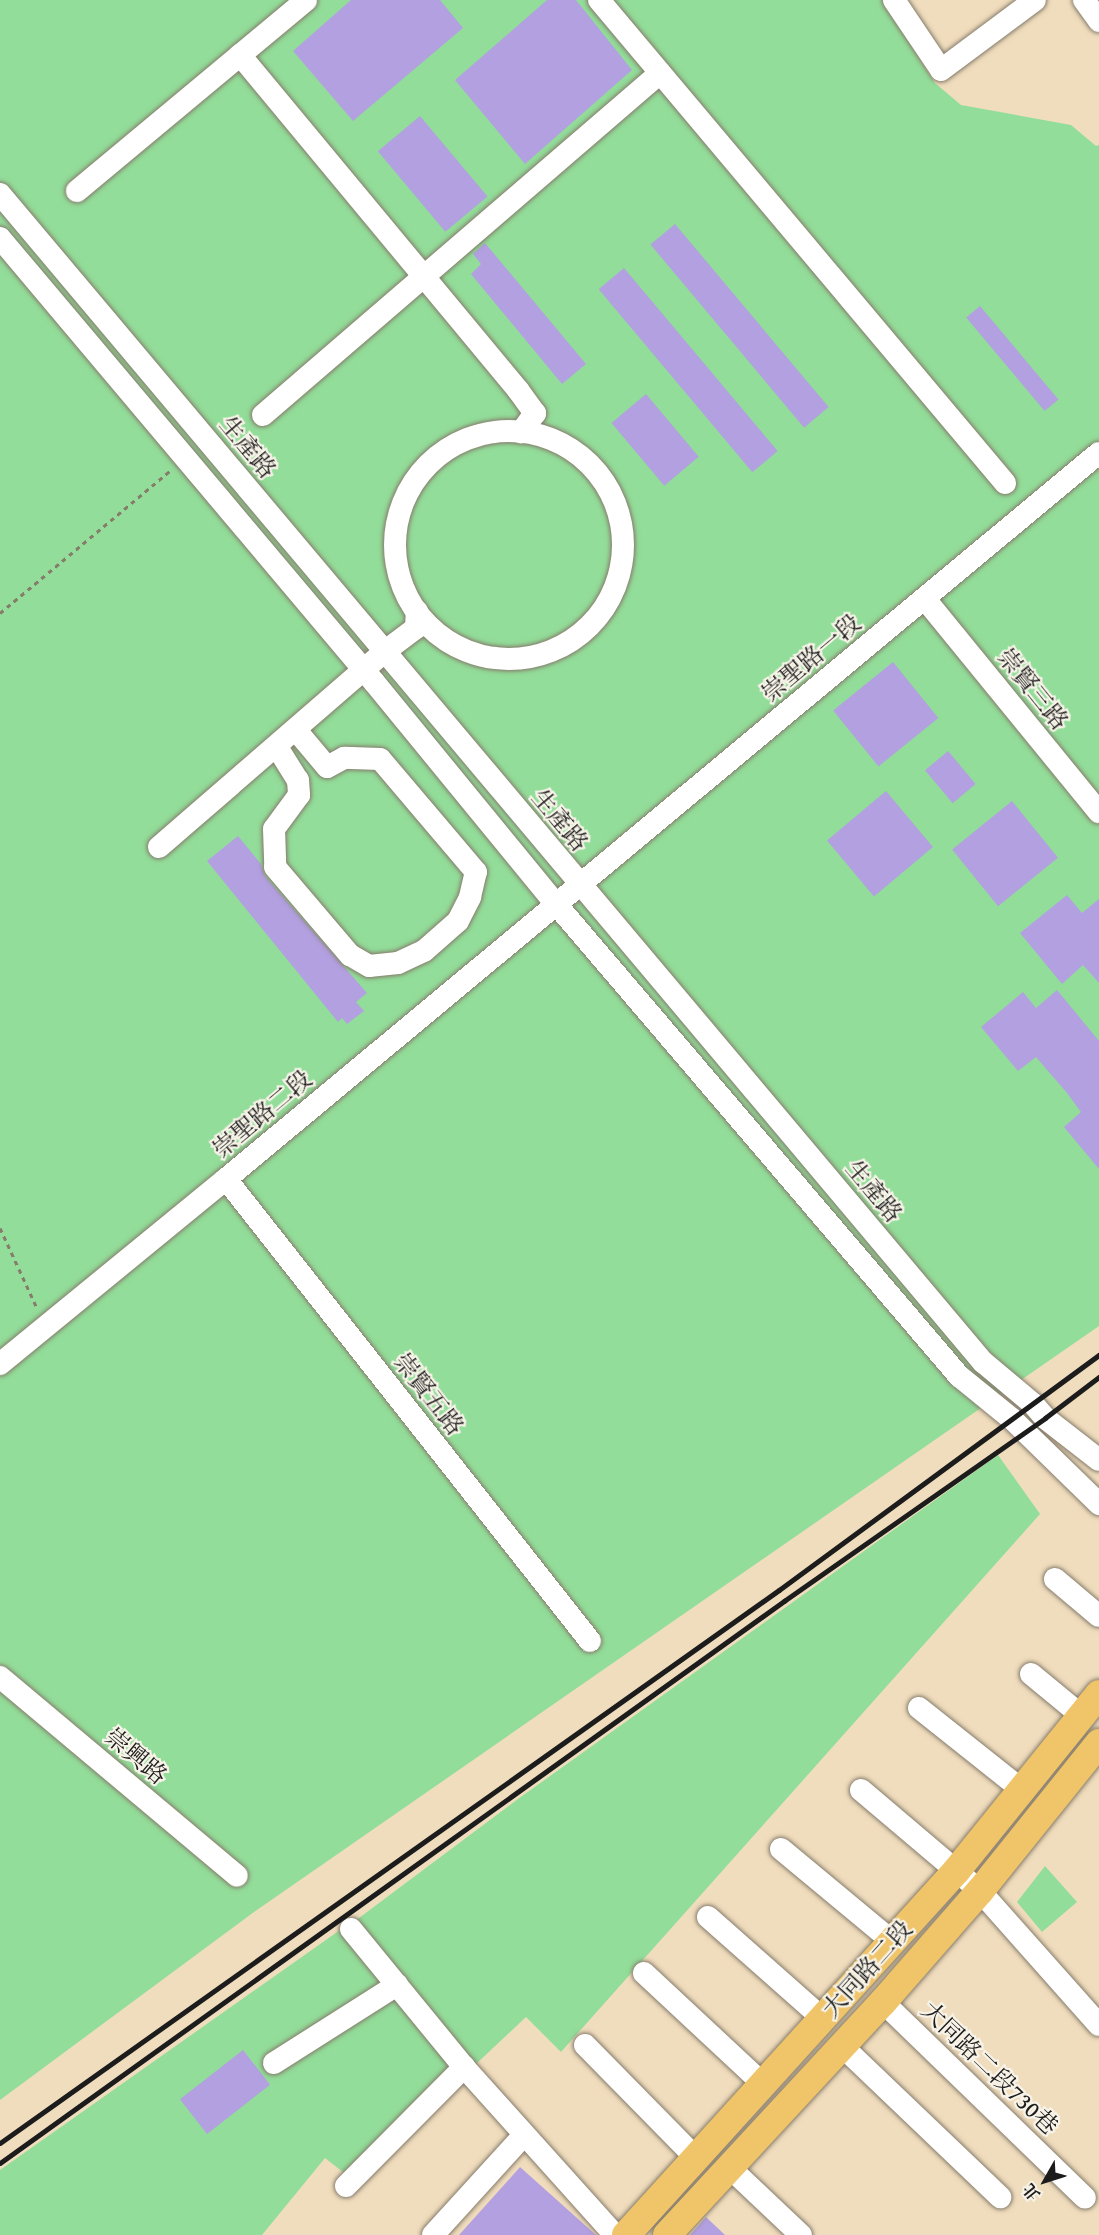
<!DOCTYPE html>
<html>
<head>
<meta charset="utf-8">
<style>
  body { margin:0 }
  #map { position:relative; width:1099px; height:2235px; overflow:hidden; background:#f0ddbd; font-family:"Gentium Book Plus","Noto Serif TC",serif }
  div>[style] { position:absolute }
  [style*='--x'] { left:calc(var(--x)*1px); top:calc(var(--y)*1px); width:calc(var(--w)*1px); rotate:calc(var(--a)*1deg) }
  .green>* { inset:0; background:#92dd99 }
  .building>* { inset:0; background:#b2a0e0; transform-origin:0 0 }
  .path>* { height:3px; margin-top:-1.5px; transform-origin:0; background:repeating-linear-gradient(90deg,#867c6c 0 4.5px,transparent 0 9px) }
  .roads { filter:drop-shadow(0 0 2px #867c6c) drop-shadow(0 0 2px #867c6c) }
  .minor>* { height:22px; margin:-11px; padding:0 11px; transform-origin:11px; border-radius:11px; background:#fff }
  .minor>.ring { margin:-11px; padding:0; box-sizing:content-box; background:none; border:22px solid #fff; border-radius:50% }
  .major>* { height:28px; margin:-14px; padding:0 14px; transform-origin:14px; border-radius:14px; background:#f0c469 }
  .rail>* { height:4.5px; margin:-2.25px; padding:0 2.25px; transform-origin:2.25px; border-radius:2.25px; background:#1c1c1c }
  span { translate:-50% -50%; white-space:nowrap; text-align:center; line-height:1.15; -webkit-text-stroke:4.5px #f7f3e8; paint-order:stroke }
  .street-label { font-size:24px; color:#1c1c1c }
  .north { position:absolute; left:1015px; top:2151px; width:60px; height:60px; -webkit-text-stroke:4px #f7f3e8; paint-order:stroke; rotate:231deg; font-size:16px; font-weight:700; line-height:24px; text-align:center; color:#1c1c1c }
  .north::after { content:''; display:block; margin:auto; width:21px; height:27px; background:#1c1c1c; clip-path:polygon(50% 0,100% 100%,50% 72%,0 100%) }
</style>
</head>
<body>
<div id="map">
  <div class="green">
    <i style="clip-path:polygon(0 0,882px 0,935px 83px,961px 105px,1071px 125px,1096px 146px,1099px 145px,1099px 1326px,254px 1912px,0 2100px)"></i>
    <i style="clip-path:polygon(998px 1455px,1040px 1514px,561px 2052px,526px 2017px,475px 2065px,355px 1921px,518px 1799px)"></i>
    <i style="clip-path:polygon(1045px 1866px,1077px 1902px,1042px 1932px,1017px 1902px)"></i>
    <i style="clip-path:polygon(340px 1930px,456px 2067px,348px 2176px,325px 2158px,262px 2235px,0 2235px,0 2170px)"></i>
  </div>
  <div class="building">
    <i style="clip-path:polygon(351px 0,440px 0,463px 28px,353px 121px,293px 51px)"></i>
    <i style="clip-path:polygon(547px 0,576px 0,632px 70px,525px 164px,455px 80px)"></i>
    <i style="left:420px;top:116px;width:105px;height:55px;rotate:50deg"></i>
    <i style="left:675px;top:224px;width:239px;height:32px;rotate:50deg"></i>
    <i style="clip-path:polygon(485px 243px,586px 364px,562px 384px,471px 274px,481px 264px,473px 254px)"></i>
    <i style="left:624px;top:268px;width:239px;height:33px;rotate:50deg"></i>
    <i style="left:980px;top:306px;width:122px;height:18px;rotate:50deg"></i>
    <i style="left:646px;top:394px;width:82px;height:45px;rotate:50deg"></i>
    <i style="left:893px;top:662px;width:72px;height:77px;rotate:51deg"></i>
    <i style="left:948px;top:751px;width:43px;height:30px;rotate:50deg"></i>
    <i style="left:886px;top:791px;width:73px;height:77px;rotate:50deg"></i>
    <i style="left:1012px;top:801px;width:73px;height:77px;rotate:51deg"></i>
    <i style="clip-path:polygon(238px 836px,261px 864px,265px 876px,367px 993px,356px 1002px,364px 1011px,347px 1024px,342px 1018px,338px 1022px,207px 861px)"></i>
    <i style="clip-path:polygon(1067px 895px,1082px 913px,1099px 899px,1099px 983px,1083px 965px,1062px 984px,1020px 933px)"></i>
    <i style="clip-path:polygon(1057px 990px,1099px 1041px,1099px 1169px,1064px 1127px,1081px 1112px,1067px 1093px,1036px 1057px,1018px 1071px,981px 1027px,1023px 992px,1036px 1008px)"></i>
    <i style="left:243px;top:2050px;width:44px;height:80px;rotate:52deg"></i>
    <i style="clip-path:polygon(520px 2167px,596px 2235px,459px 2235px)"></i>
    <i style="clip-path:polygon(706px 2217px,725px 2235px,690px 2235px)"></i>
  </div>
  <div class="path">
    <i style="--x:0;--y:613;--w:223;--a:-39.9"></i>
    <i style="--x:0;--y:1228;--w:88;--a:65.2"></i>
  </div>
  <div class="roads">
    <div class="minor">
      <i style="--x:599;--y:0;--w:631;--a:49.95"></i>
      <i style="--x:894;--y:0;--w:84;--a:56.1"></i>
      <i style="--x:941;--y:70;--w:117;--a:-36.7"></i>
      <i style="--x:1084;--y:0;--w:26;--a:54"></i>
      <i style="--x:240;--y:55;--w:435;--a:50.3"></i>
      <i style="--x:518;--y:390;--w:29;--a:54"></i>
      <i style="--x:535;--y:413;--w:24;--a:126"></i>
      <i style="--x:77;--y:191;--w:298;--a:-39.8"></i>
      <i style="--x:0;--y:194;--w:1527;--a:49.92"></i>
      <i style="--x:983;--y:1362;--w:65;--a:40"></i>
      <i style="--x:1033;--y:1404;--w:18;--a:49"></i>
      <i style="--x:1045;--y:1418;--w:68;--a:37.9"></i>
      <i style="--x:0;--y:238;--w:581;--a:49.89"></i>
      <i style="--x:374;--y:682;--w:287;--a:50.7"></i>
      <i style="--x:556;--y:904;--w:621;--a:49.51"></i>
      <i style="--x:959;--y:1376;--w:68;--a:39.1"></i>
      <i style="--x:1012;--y:1419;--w:122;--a:44.3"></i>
      <i style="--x:263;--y:415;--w:524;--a:-40.74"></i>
      <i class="ring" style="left:395px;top:431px;width:206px;height:206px"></i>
      <i style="--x:925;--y:599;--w:275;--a:50.8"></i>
      <i style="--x:277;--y:747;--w:39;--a:58"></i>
      <i style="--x:298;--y:780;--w:15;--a:86"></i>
      <i style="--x:299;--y:795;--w:42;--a:126.3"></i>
      <i style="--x:274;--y:829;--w:38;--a:88"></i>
      <i style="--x:275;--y:867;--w:116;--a:49.6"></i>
      <i style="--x:350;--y:955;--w:22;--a:30"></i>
      <i style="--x:369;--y:966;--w:29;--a:-6"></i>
      <i style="--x:398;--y:963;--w:29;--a:-25"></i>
      <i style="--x:424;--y:951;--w:45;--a:-41.4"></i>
      <i style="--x:458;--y:921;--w:27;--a:-63"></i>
      <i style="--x:470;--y:897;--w:26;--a:-77"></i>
      <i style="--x:476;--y:872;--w:148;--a:-130.3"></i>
      <i style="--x:380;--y:759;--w:36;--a:-178"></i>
      <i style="--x:344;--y:758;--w:19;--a:152"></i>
      <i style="--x:327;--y:767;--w:48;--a:-130"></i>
      <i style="--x:159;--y:847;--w:298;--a:-40.9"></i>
      <i style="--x:384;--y:652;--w:40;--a:-37"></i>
      <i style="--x:416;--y:628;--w:17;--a:-87"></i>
      <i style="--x:226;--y:1179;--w:588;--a:51.77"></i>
      <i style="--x:0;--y:1364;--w:292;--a:-39.3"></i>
      <i style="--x:226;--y:1179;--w:1135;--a:-39.75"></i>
      <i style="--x:1055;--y:1579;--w:57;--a:40.1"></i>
      <i style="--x:1031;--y:1674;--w:66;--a:39.5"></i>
      <i style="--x:0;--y:1677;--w:309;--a:40"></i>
      <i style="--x:919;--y:1708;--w:132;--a:38.5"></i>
      <i style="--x:861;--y:1790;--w:156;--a:40.3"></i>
      <i style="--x:980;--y:1891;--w:179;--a:48.4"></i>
      <i style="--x:781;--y:1849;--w:144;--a:39.7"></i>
      <i style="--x:708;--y:1917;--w:152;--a:41.5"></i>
      <i style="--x:351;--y:1929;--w:178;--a:50.7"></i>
      <i style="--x:464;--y:2067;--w:226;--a:48.1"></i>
      <i style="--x:644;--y:1973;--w:161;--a:43"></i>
      <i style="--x:883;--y:2002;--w:281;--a:44.1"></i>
      <i style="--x:585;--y:2045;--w:157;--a:45.5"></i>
      <i style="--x:842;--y:2046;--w:219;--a:43.7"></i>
      <i style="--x:274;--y:2063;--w:146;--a:-32.4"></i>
      <i style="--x:729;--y:2167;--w:99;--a:43.4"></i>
      <i style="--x:346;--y:2186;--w:168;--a:-45.2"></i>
      <i style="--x:433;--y:2235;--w:135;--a:-47.7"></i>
    </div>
    <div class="major">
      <i style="--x:626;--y:2235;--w:493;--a:-47.8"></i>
      <i style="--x:957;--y:1870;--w:226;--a:-51.1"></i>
      <i style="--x:667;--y:2235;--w:318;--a:-47.2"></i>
      <i style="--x:883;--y:2002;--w:147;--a:-48.9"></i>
      <i style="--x:980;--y:1891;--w:190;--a:-51.2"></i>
    </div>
  </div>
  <div class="rail">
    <i style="--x:0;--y:2143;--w:955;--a:-35.37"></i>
    <i style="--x:779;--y:1590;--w:397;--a:-36.3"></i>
    <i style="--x:0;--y:2163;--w:965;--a:-35.63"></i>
    <i style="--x:784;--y:1601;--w:319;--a:-35"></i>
    <i style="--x:1045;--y:1418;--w:68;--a:-37.2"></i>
  </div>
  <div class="street-label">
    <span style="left:248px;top:447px;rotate:50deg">生產路</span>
    <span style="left:811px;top:658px;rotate:-40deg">崇聖路一段</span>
    <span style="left:1033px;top:689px;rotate:51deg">崇賢三路</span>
    <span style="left:560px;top:820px;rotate:50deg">生產路</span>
    <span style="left:262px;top:1114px;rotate:-40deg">崇聖路二段</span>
    <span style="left:874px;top:1191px;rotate:50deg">生產路</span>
    <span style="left:429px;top:1394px;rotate:52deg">崇賢五路</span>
    <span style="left:136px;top:1756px;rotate:40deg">崇興路</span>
    <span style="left:867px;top:1969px;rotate:-48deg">大同路二段</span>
    <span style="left:990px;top:2068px;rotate:44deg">大同路二段730巷</span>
  </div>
  <div class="north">北</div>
</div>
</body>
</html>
